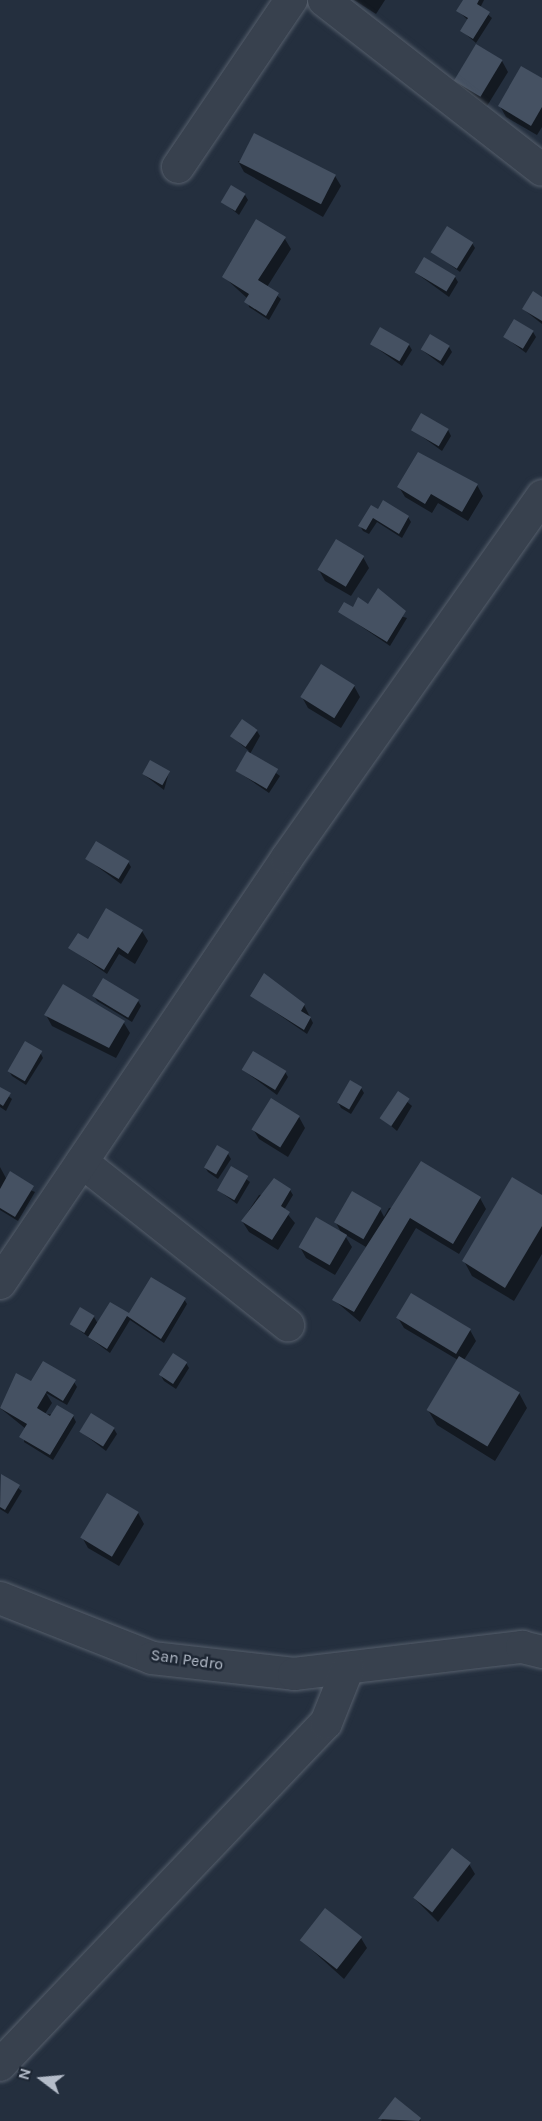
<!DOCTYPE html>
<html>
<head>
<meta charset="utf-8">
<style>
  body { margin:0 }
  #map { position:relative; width:542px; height:2121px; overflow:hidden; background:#242f3e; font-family:Karla,sans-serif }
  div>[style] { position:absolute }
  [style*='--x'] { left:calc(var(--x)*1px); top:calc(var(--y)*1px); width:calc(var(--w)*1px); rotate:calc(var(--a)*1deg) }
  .shadow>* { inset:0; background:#0007 }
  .building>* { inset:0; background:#455162; transform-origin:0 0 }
  .roads { filter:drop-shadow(0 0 2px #565f6c) drop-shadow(0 0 2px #565f6c) }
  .minor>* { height:32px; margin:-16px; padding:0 16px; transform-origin:16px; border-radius:16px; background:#38414e }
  span { translate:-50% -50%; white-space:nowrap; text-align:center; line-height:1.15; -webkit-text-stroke:5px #1d2633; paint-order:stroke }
  .street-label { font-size:16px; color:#b4bcc9 }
  .north { position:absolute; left:12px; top:2049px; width:60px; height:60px; -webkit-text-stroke:4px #1d2633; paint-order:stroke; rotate:286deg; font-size:16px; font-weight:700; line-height:24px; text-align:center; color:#b4bcc9 }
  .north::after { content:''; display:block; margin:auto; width:21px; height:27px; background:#b4bcc9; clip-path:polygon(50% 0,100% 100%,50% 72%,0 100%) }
</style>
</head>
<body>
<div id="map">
  <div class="shadow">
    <i style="clip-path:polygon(354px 0,385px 0,376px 14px)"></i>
    <i style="clip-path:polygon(465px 0,484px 0,480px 8px,492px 18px,476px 43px,462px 31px,469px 21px,458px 11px)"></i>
    <i style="clip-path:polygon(502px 61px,508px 72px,487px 106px,462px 92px,456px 81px)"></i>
    <i style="clip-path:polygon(542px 80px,542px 127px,537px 135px,506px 117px,500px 106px)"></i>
    <i style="clip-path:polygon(238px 161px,335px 176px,341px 186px,323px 217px,244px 172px)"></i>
    <i style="clip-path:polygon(245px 195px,248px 200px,239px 215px,223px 202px)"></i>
    <i style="clip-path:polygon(257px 221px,285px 239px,291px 249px,267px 287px,281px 299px,269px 320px,249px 307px,248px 299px,224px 277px)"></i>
    <i style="clip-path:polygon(472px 243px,475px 248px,460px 272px,433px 252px)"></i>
    <i style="clip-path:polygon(416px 273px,455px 277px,458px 282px,449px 297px)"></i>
    <i style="clip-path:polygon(542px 299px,542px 324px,523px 309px)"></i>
    <i style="clip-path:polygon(533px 332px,536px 337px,526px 353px,505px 337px)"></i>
    <i style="clip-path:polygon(371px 344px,409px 345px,412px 350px,402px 366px)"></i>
    <i style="clip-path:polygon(449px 347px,452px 352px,443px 366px,422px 350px)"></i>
    <i style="clip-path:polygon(413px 430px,448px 430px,451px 436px,442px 451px)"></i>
    <i style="clip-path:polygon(419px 454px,477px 485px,483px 496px,468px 521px,438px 503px,432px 513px,405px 497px,399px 487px)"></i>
    <i style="clip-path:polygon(379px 511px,408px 517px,411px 522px,402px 538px,377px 522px,369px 534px,363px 531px,360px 526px)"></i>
    <i style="clip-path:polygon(363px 557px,369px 568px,351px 596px,325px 581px,319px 570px)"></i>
    <i style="clip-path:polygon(369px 606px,407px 618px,390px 646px,340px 612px)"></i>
    <i style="clip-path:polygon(354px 686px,360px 697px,341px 728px,308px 708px,302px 697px)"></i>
    <i style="clip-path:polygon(257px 731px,260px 736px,250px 754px,280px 776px,269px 793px,237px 771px,249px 751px,232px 737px)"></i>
    <i style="clip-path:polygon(169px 772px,164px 790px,143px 774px)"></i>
    <i style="clip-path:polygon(87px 859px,128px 862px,131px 867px,121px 884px)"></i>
    <i style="clip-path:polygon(142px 931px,148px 941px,135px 964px,119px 954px,107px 974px,70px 948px)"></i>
    <i style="clip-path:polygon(104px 980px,138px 1001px,141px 1006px,132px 1022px,97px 1001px,94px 996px)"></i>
    <i style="clip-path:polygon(64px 986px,124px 1023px,130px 1033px,116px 1058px,52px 1026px,46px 1015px)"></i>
    <i style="clip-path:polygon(252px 996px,304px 1005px,313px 1023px,307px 1034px)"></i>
    <i style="clip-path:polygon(40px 1052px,43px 1058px,26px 1085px,12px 1076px,9px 1071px)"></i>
    <i style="clip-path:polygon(243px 1070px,285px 1072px,288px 1077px,277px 1095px)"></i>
    <i style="clip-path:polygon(361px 1088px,364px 1093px,351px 1114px,341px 1108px,338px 1102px)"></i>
    <i style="clip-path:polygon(0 1089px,12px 1099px,6px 1111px,0 1107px)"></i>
    <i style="clip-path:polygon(398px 1094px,412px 1106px,397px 1131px,383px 1119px)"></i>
    <i style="clip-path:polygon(299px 1117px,305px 1128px,288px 1157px,259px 1139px,253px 1129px)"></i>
    <i style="clip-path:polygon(228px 1154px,231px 1159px,218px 1179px,208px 1172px,205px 1167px)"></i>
    <i style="clip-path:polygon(0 1167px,7px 1180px,35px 1192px,18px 1221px,0 1210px)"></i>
    <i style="clip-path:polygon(232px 1168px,250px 1182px,237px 1204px,218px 1190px)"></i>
    <i style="clip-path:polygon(290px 1190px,293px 1195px,284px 1210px,295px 1223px,278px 1250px,249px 1232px,242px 1221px,259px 1195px)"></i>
    <i style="clip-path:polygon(542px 1197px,542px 1254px,514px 1301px,472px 1276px,464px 1261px)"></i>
    <i style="clip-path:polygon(480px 1198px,486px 1209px,459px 1254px,416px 1228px,360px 1322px,334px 1300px,366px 1247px,344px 1234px,352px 1247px,335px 1275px,306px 1258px,300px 1247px,342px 1234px,335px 1221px,380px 1209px,384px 1217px,389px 1208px)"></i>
    <i style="clip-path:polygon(184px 1299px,187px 1304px,164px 1343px,130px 1320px,110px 1353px,71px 1324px,94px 1317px,98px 1324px)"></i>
    <i style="clip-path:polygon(398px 1318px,470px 1330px,476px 1341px,464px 1360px,519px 1393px,527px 1408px,495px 1461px,437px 1425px,428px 1410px,458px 1360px,404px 1328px)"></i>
    <i style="clip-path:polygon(186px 1363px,189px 1368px,176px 1389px,164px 1381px,161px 1376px)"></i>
    <i style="clip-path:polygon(17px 1375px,31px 1383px,74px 1382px,77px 1387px,67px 1405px,46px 1393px,52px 1403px,45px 1414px,73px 1416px,76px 1422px,53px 1460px,24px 1442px,26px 1429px,0 1408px)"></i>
    <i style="clip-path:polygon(114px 1429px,117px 1434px,106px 1451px,81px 1432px)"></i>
    <i style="clip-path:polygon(2px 1476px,22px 1491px,8px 1514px,0 1509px)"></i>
    <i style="clip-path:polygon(138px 1513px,144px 1524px,119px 1566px,88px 1548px,82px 1537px)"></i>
    <i style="clip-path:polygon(469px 1864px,475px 1874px,438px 1922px,414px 1898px)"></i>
    <i style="clip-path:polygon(361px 1938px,367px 1948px,344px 1979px,302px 1941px)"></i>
    <i style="clip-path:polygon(395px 2099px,420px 2119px,421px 2121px,381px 2121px)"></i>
  </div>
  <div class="building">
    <i style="clip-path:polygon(463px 0,479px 0,477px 4px,490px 12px,473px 39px,460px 31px,468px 18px,456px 11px)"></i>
    <i style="left:476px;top:44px;width:31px;height:43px;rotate:31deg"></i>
    <i style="clip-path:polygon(521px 66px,542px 78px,542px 107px,531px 126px,498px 106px)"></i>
    <i style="left:254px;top:133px;width:92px;height:33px;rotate:27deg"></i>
    <i style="left:231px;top:185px;width:17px;height:20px;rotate:31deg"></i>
    <i style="clip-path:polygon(256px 219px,286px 237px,258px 280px,279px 293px,266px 316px,244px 302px,249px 294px,222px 277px)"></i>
    <i style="left:447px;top:226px;width:31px;height:31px;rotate:32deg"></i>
    <i style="left:424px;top:257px;width:37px;height:18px;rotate:31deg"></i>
    <i style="clip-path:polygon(533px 291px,542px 297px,542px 321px,522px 309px)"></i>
    <i style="left:514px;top:319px;width:23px;height:21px;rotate:31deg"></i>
    <i style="left:380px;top:327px;width:34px;height:20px;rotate:30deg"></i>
    <i style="left:430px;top:334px;width:23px;height:18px;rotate:31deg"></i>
    <i style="left:421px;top:413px;width:32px;height:20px;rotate:30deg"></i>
    <i style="clip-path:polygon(418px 452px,478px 484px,462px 512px,431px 494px,425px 504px,397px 487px)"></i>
    <i style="clip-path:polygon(383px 500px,409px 516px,399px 534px,373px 518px,366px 530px,358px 526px,371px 505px,378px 509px)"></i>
    <i style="left:336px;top:539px;width:33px;height:36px;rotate:31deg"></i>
    <i style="clip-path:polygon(378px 588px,406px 611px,387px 642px,338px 612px,344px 602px,353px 607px,358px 597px,368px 604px)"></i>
    <i style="left:321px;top:664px;width:40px;height:39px;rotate:32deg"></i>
    <i style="left:242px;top:719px;width:19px;height:21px;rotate:35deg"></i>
    <i style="left:247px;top:751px;width:36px;height:23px;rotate:30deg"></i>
    <i style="left:150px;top:760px;width:23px;height:16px;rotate:29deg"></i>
    <i style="left:96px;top:841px;width:39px;height:21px;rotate:31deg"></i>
    <i style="clip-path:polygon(106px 908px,143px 930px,128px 954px,118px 947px,104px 970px,68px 948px,78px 933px,88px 939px)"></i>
    <i style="clip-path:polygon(264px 973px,305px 1004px,301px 1011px,311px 1017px,304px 1030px,250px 996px)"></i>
    <i style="left:103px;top:978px;width:42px;height:21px;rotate:31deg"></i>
    <i style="clip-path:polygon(63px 984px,125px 1021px,109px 1048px,44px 1015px)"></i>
    <i style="left:25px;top:1041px;width:20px;height:35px;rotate:30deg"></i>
    <i style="left:253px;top:1051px;width:39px;height:22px;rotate:31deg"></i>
    <i style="left:350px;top:1080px;width:14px;height:26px;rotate:30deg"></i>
    <i style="clip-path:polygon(0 1087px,11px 1093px,3px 1106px,0 1104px)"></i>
    <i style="left:398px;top:1091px;width:14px;height:33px;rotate:34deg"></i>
    <i style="left:271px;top:1098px;width:34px;height:37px;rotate:32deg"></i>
    <i style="left:217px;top:1145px;width:14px;height:26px;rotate:30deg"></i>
    <i style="clip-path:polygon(421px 1161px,481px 1197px,453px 1244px,410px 1218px,354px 1312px,332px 1300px)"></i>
    <i style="left:231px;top:1166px;width:20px;height:28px;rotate:30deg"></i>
    <i style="clip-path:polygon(10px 1171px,34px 1186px,15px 1217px,0 1208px,0 1189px)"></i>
    <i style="clip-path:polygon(512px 1177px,542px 1195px,542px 1226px,505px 1288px,462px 1261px)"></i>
    <i style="clip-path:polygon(274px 1178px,291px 1189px,281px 1206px,290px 1212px,272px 1240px,241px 1221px)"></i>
    <i style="left:352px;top:1191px;width:34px;height:36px;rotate:30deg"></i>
    <i style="left:316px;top:1217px;width:36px;height:35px;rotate:30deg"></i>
    <i style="clip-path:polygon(151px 1277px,186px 1298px,161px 1339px,127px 1316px,107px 1349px,88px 1337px,110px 1302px,129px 1313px)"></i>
    <i style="left:411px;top:1293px;width:70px;height:29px;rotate:31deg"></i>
    <i style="left:80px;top:1307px;width:17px;height:20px;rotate:31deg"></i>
    <i style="left:173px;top:1353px;width:17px;height:26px;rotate:33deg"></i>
    <i style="left:459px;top:1356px;width:71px;height:63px;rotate:31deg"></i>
    <i style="clip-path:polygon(43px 1361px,76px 1380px,63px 1401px,47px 1391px,37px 1408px,50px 1416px,57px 1405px,74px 1415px,50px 1455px,19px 1437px,27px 1424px,0 1408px,16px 1373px,31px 1381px)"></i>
    <i style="left:91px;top:1413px;width:28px;height:22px;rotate:32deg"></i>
    <i style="clip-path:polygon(1px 1474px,20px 1485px,5px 1510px,0 1507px)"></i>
    <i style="left:107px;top:1493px;width:37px;height:52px;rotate:31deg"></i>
    <i style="left:452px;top:1848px;width:24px;height:63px;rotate:38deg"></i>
    <i style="left:325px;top:1908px;width:47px;height:41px;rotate:38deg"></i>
    <i style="clip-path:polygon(395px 2097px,421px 2118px,419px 2121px,378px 2119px)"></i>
  </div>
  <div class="roads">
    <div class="minor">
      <i style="--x:324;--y:0;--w:276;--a:37.9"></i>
      <i style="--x:178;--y:167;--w:202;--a:-55.9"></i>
      <i style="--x:82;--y:1162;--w:263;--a:38.4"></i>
      <i style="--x:0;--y:1283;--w:513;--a:-55.97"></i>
      <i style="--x:287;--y:858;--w:443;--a:-54.8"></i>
      <i style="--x:0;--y:1598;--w:163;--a:21.5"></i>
      <i style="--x:152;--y:1658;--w:143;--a:6.4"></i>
      <i style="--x:294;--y:1674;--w:230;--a:-6.8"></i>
      <i style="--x:522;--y:1647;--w:21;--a:14"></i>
      <i style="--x:0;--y:2065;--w:472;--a:-46.4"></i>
      <i style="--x:326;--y:1723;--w:59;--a:-68.2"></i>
    </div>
  </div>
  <div class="street-label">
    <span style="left:187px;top:1660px;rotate:8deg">San Pedro</span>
  </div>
  <div class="north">N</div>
</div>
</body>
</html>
